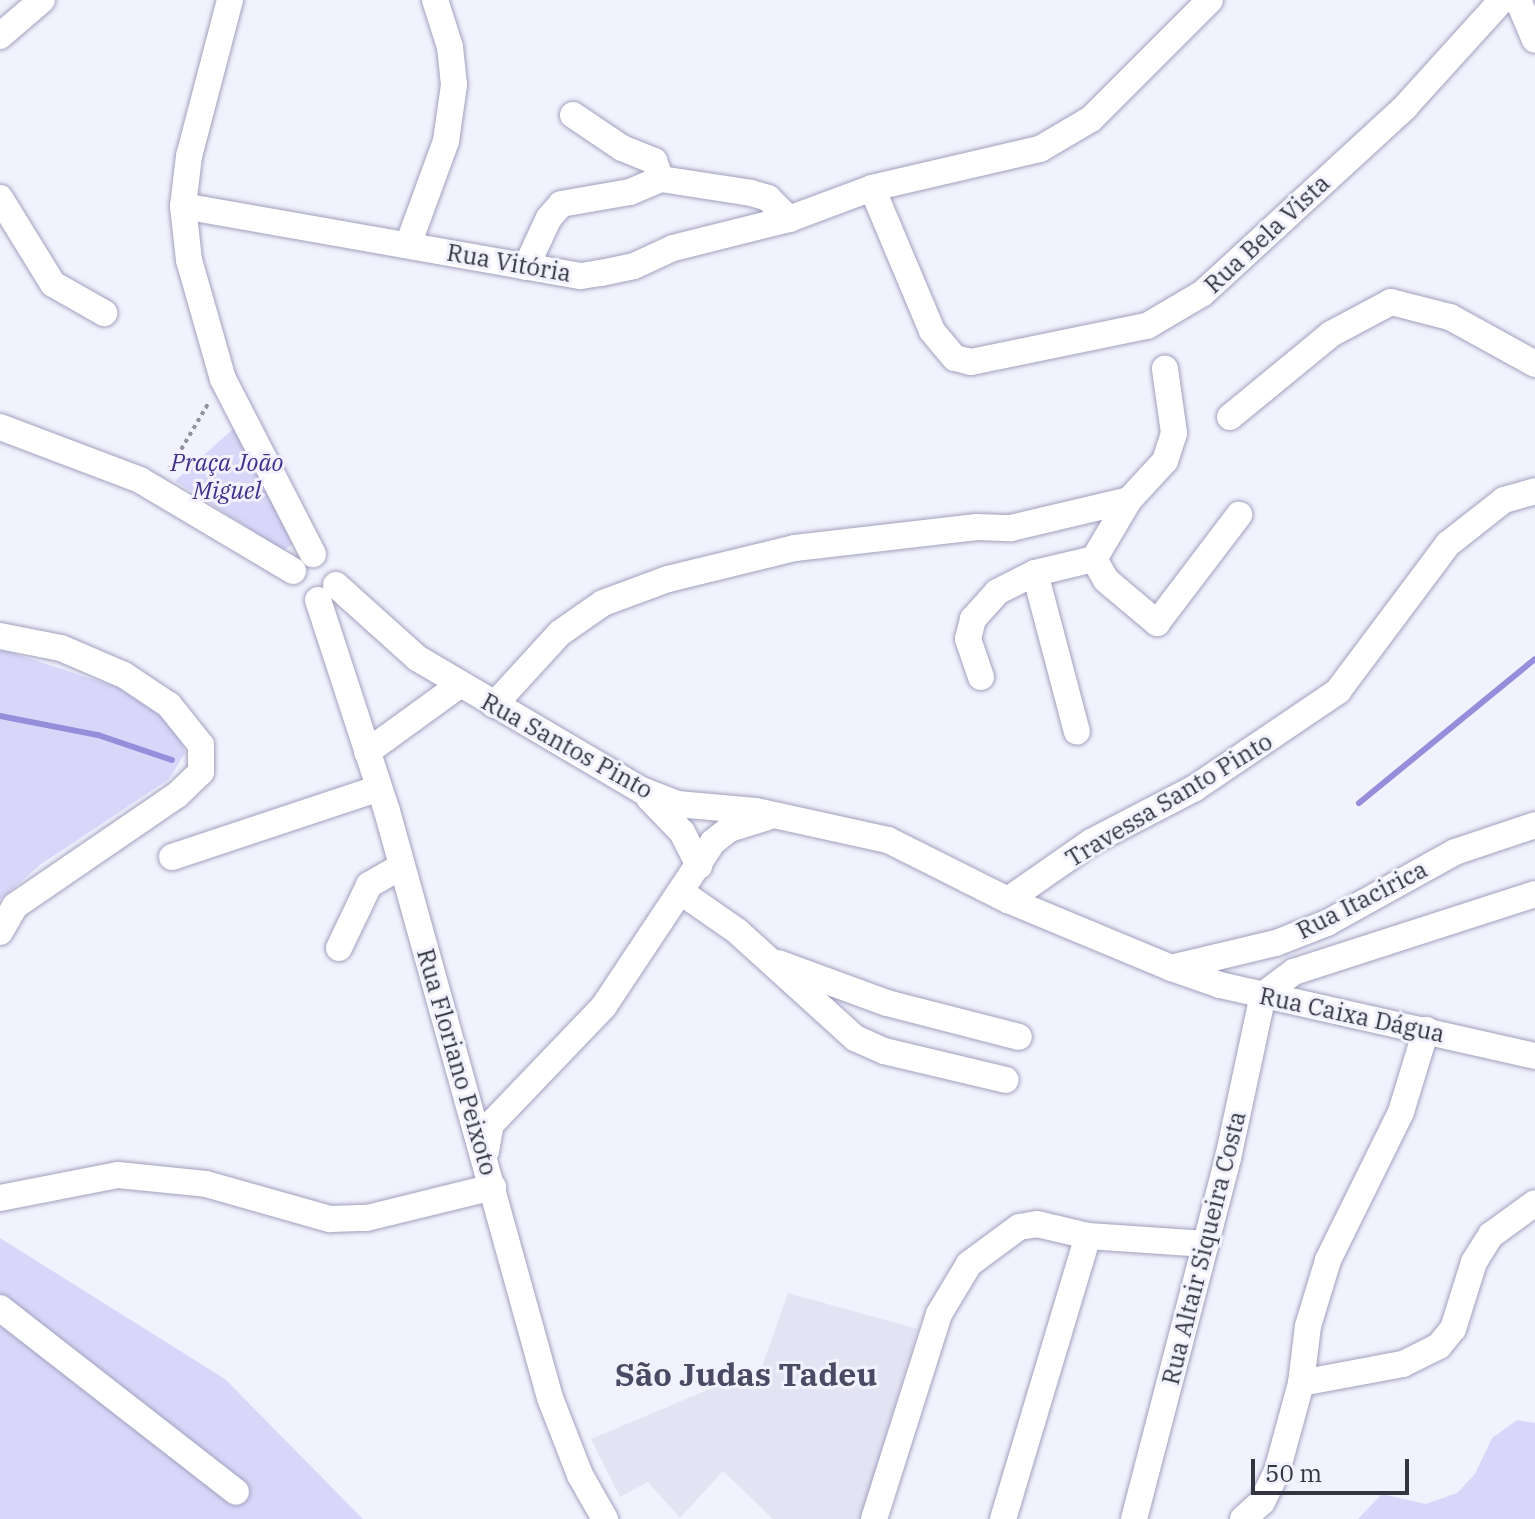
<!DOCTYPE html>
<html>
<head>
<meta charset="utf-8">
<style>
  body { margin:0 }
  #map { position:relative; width:1535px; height:1519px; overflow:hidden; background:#f2f2fe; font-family:"IBM Plex Serif",serif }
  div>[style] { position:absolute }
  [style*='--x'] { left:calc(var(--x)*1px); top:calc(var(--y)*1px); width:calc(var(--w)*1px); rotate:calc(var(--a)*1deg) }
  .built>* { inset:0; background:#e4e3f3 }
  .green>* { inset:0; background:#d8d7f9 }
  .stream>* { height:6px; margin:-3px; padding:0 3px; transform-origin:3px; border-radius:3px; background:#948edb }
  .path>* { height:4px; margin-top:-2px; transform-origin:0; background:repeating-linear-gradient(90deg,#93939f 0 4px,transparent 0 8px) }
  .roads { filter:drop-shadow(0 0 2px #a1a0be) drop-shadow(0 0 2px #a1a0be) }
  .minor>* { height:26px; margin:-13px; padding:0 13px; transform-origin:13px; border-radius:13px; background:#fff }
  span { translate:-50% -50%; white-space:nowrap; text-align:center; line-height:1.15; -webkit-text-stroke:6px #f2f2fe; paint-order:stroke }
  .street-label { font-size:24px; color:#353541 }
  .park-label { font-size:24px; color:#42318a; font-style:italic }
  .district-label { font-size:32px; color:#4b4a64; font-weight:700 }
  .scale { position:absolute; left:1251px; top:1459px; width:158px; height:36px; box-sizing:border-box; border:4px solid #353541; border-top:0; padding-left:10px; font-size:24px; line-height:28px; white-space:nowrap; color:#353541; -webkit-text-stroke:6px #f2f2fe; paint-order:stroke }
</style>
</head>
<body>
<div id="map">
  <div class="built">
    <i style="clip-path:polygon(788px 1293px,918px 1329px,861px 1519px,773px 1519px,723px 1471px,680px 1518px,648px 1482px,620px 1497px,591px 1439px,762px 1367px)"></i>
  </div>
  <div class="green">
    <i style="clip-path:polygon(234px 428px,303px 539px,283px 550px,175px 481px)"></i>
    <i style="clip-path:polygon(0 649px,154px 699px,177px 723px,185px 753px,169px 779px,40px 865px,0 900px)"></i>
    <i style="clip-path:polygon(0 1238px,225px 1379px,363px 1519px,0 1519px)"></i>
    <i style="clip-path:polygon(1517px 1420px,1535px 1423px,1535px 1519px,1358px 1519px,1382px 1494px,1426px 1504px,1457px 1493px,1475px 1474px,1492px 1438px)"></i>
  </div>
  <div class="stream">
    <i style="--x:0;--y:716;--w:100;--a:11"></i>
    <i style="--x:98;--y:735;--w:78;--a:18.7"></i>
    <i style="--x:1359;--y:803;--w:227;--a:-39.3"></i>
  </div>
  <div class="path">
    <i style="--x:169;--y:470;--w:79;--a:-59.5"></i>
  </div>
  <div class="roads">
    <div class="minor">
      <i style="--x:230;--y:0;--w:161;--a:104.7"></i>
      <i style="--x:189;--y:156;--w:50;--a:96.8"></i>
      <i style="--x:183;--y:206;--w:54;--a:83.7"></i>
      <i style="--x:189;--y:260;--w:124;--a:74.1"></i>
      <i style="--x:223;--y:379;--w:197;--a:62.8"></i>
      <i style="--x:1518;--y:0;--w:43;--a:67"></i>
      <i style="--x:0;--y:36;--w:55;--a:-40.6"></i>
      <i style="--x:573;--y:115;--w:59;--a:34"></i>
      <i style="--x:622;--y:148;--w:35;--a:22"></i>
      <i style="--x:654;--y:161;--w:19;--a:69"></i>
      <i style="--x:872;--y:188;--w:155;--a:67.2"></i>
      <i style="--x:932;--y:331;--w:35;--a:50"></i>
      <i style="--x:955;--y:358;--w:16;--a:14"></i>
      <i style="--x:971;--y:362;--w:180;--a:-11.6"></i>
      <i style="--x:1147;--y:326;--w:65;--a:-30.5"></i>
      <i style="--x:1203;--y:293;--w:275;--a:-42.6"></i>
      <i style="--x:1405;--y:107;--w:144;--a:-47.8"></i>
      <i style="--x:0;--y:198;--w:101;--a:58.4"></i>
      <i style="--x:53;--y:284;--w:59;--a:29.6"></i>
      <i style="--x:183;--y:206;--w:404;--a:10"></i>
      <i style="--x:581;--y:276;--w:20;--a:-9"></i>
      <i style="--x:601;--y:273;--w:34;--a:-12"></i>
      <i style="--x:634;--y:266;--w:43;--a:-24.8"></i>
      <i style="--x:673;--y:248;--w:120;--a:-14"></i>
      <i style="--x:789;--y:219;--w:89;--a:-20.5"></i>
      <i style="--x:872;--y:188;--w:172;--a:-13.1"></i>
      <i style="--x:1040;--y:149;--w:59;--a:-30.5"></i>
      <i style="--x:1091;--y:119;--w:168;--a:-45"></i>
      <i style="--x:408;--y:245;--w:111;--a:-69.9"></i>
      <i style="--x:446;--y:141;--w:57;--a:-81.9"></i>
      <i style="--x:454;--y:85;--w:38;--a:-96"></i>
      <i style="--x:450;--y:47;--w:49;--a:-107.7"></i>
      <i style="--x:526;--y:267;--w:54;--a:-64.9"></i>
      <i style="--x:549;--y:218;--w:18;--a:-49"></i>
      <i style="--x:561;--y:204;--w:70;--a:-9.9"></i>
      <i style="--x:630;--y:192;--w:34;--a:-23"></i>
      <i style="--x:661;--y:179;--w:91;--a:8.8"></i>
      <i style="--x:751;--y:193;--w:18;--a:16"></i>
      <i style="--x:768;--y:198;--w:30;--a:45"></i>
      <i style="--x:1230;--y:417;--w:131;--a:-39.4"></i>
      <i style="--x:1331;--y:334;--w:68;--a:-28.1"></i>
      <i style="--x:1391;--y:302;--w:61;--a:14.3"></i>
      <i style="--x:1450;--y:317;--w:97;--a:28.9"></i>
      <i style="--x:0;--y:427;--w:150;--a:20.7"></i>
      <i style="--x:140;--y:480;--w:178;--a:30.7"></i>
      <i style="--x:1094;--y:559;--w:24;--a:60"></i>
      <i style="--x:1106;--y:580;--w:67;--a:40.1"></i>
      <i style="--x:1157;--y:623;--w:136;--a:-52.8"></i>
      <i style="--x:1035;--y:573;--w:164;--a:75.2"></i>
      <i style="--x:336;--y:585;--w:109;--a:42"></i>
      <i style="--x:417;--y:658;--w:260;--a:30.5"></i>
      <i style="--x:641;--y:790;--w:39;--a:21"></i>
      <i style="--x:677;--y:804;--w:79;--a:5.1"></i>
      <i style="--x:756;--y:811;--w:135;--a:12.4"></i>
      <i style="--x:888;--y:840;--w:134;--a:26.6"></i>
      <i style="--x:1008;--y:900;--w:177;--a:22.6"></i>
      <i style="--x:1171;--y:968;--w:108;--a:-13.4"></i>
      <i style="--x:1276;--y:943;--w:55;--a:-21.4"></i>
      <i style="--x:1327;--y:923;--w:146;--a:-29"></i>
      <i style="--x:1455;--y:852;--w:84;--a:-18.6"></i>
      <i style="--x:318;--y:600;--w:222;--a:71.9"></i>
      <i style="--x:387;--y:811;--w:609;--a:74.48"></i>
      <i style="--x:550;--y:1398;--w:83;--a:68.7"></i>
      <i style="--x:580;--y:1475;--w:51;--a:60.4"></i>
      <i style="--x:0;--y:636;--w:62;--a:11.1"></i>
      <i style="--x:61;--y:648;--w:69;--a:23.2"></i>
      <i style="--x:124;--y:675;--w:54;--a:33.7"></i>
      <i style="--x:169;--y:705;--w:51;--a:51.3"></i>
      <i style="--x:201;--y:745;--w:27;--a:90"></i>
      <i style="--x:201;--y:772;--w:33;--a:136"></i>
      <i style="--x:177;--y:795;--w:196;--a:145.6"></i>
      <i style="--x:15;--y:906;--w:30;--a:120"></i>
      <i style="--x:981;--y:677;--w:40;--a:-108.9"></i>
      <i style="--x:968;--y:639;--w:21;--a:-76"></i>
      <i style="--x:973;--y:619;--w:36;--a:-48"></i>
      <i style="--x:997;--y:592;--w:42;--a:-26.6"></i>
      <i style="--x:1035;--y:573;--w:61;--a:-13.3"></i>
      <i style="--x:1094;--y:559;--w:69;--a:-59.3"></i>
      <i style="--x:1129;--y:500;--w:53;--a:-47.3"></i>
      <i style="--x:1165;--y:461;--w:29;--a:-72"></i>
      <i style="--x:1174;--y:433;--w:65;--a:-98"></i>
      <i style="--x:494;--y:705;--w:98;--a:-47.5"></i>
      <i style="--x:560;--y:633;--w:52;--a:-34.9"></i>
      <i style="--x:603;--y:603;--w:69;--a:-20.3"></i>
      <i style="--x:668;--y:579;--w:131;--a:-13.7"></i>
      <i style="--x:795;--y:548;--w:183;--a:-6.6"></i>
      <i style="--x:977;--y:527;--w:34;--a:2"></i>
      <i style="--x:1011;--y:528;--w:121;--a:-13.3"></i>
      <i style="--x:367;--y:752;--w:112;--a:-36"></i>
      <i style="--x:649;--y:798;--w:47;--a:45.9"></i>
      <i style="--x:682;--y:832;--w:38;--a:63"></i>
      <i style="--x:172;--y:857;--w:218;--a:-18.4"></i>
      <i style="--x:681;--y:892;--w:68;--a:34.9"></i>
      <i style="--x:737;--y:931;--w:159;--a:42.2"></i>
      <i style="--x:855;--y:1038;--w:32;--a:24"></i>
      <i style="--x:884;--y:1051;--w:125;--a:13.4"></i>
      <i style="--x:1008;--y:900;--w:101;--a:-34.9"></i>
      <i style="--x:1091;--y:842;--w:117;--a:-27.4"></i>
      <i style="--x:1195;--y:788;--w:173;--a:-34.1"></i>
      <i style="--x:1338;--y:691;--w:184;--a:-53.2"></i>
      <i style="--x:1448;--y:544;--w:71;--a:-38.2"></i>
      <i style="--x:1504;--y:500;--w:32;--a:-16"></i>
      <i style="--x:339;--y:948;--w:70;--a:-64.5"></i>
      <i style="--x:369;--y:885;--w:38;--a:-30"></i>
      <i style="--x:778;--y:963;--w:116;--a:20.2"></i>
      <i style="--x:887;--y:1003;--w:136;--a:14.4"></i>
      <i style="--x:1171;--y:968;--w:52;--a:19.1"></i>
      <i style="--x:1220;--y:985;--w:323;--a:12.7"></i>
      <i style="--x:486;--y:1151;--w:27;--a:-80"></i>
      <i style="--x:491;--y:1124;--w:163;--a:-46.2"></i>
      <i style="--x:604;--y:1006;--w:197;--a:-56.4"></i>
      <i style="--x:713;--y:842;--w:21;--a:-39"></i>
      <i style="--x:729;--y:829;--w:39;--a:-17"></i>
      <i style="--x:0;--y:1198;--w:120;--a:-11"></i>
      <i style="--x:118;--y:1175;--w:88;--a:5.8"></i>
      <i style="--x:206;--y:1184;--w:129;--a:15.8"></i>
      <i style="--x:330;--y:1219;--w:37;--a:-2"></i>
      <i style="--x:367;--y:1218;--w:130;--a:-13.8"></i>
      <i style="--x:0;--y:1308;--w:299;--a:37.9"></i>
      <i style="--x:1301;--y:1383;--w:104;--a:-10.6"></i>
      <i style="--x:1403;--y:1364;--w:40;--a:-26.6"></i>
      <i style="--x:1439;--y:1346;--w:22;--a:-51"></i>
      <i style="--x:1453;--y:1329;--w:70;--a:-72.6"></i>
      <i style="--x:1474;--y:1262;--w:32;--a:-58"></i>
      <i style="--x:1491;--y:1235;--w:54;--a:-36"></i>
      <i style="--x:874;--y:1519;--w:215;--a:-72.4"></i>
      <i style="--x:939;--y:1314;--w:58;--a:-59"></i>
      <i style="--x:969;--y:1264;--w:62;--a:-36.5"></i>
      <i style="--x:1019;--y:1227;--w:18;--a:-9"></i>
      <i style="--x:1037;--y:1224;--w:52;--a:13.2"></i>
      <i style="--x:1088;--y:1236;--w:118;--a:3.9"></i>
      <i style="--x:1003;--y:1519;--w:295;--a:-73.3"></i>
      <i style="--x:1134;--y:1519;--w:373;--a:-75.4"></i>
      <i style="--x:1228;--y:1158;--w:167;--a:-77.9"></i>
      <i style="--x:1263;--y:995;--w:39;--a:-37"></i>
      <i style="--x:1294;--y:972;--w:253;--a:-17.9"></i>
      <i style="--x:1243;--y:1519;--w:25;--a:-42"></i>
      <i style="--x:1262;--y:1502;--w:34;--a:-64"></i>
      <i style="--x:1277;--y:1471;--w:91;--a:-74.7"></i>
      <i style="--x:1301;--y:1383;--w:57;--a:-83"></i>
      <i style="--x:1308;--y:1326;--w:69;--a:-73.1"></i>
      <i style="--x:1328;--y:1260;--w:165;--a:-63.7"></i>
      <i style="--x:1401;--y:1112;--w:86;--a:-73"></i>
    </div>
  </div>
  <div class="street-label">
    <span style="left:1267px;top:234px;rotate:-43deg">Rua Bela Vista</span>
    <span style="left:509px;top:263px;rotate:10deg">Rua Vitória</span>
    <span style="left:567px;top:746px;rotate:29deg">Rua Santos Pinto</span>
    <span style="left:1169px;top:800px;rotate:-31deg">Travessa Santo Pinto</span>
    <span style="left:1362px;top:900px;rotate:-27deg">Rua Itacirica</span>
    <span style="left:1352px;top:1015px;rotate:12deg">Rua Caixa Dágua</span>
    <span style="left:457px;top:1062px;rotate:74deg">Rua Floriano Peixoto</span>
    <span style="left:1204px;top:1248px;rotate:-76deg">Rua Altair Siqueira Costa</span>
  </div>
  <div class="park-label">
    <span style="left:227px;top:477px">Praça João<br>Miguel</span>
  </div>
  <div class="district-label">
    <span style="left:746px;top:1374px">São Judas Tadeu</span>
  </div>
  <div class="scale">50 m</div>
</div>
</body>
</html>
